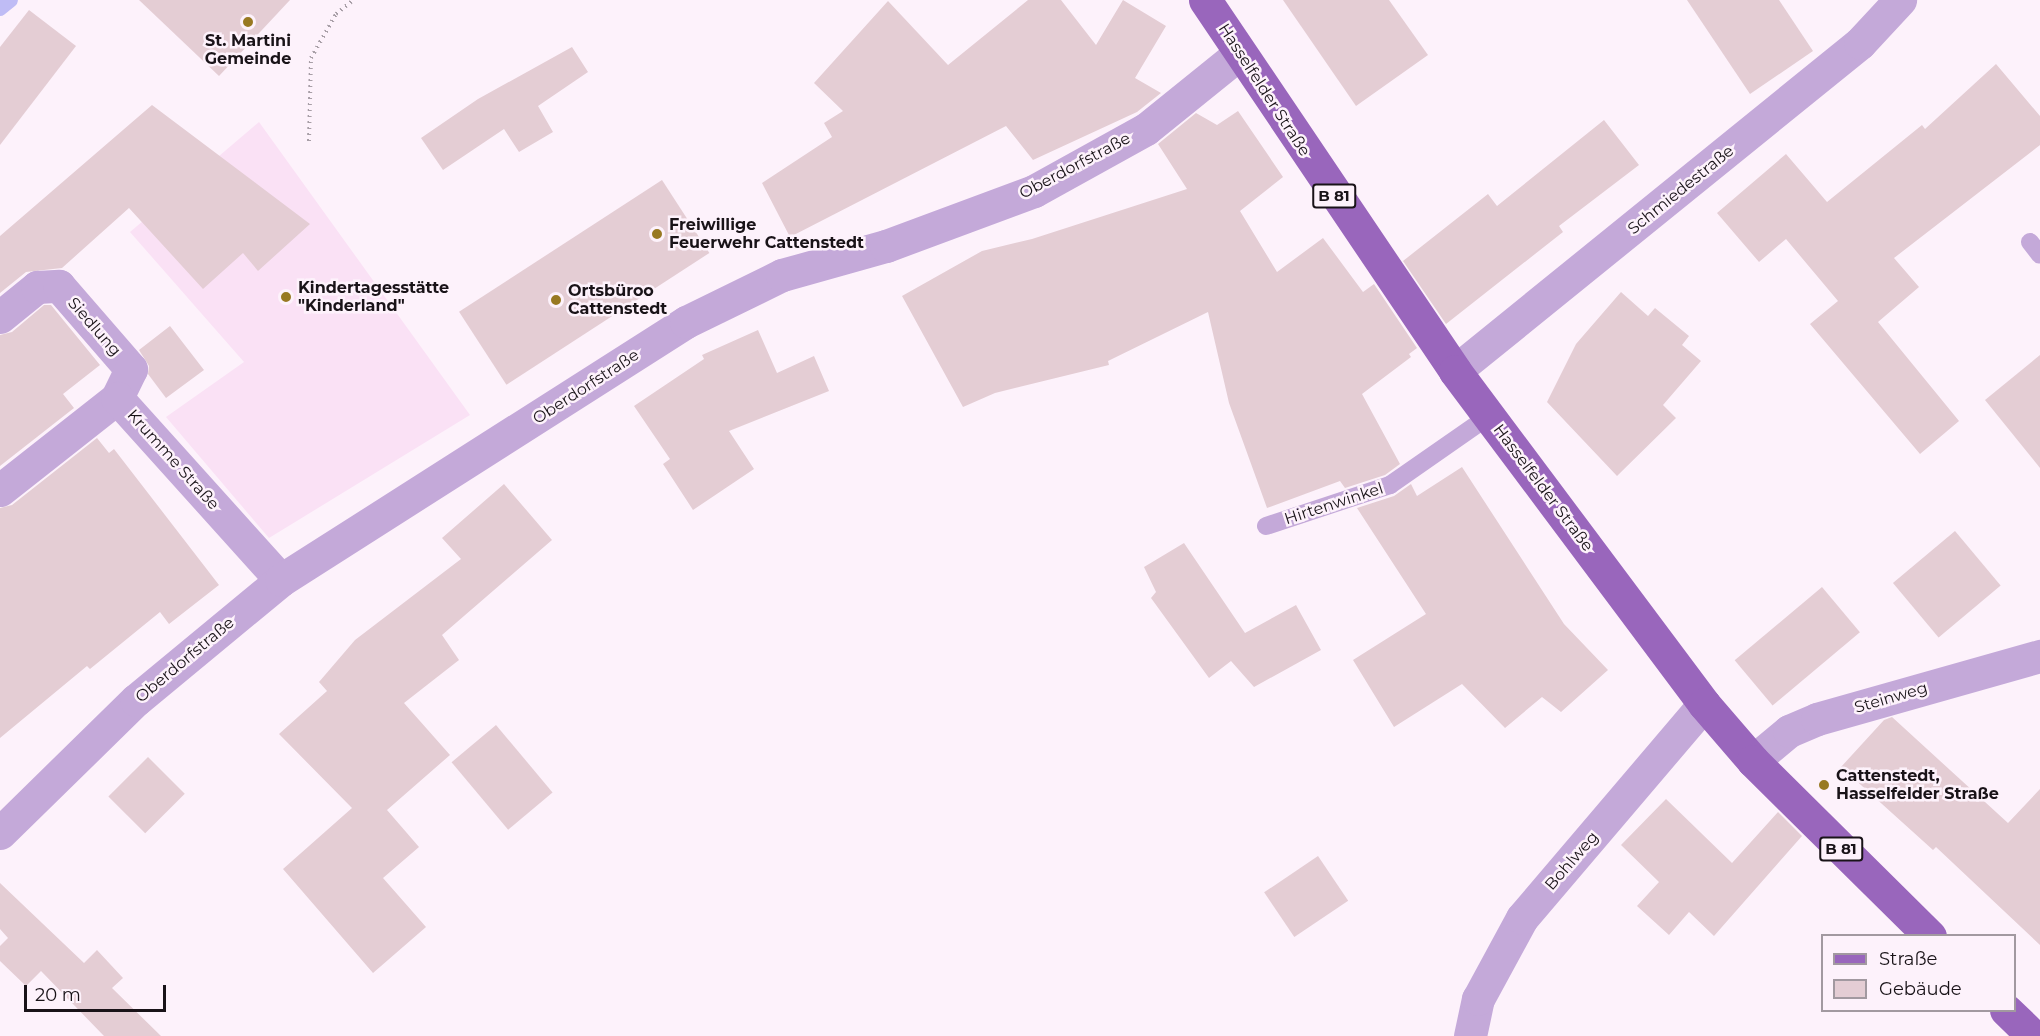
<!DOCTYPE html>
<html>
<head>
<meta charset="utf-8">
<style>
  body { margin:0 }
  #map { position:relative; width:2040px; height:1036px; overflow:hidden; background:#fdf2fb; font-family:Montserrat,sans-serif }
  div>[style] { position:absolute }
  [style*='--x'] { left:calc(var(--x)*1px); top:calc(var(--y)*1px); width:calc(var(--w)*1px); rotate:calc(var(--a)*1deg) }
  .built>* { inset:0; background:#fae1f5 }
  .stream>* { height:14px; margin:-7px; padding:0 7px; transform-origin:7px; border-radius:7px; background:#bfbcf5 }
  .building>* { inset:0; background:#e4cdd4; transform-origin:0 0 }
  .path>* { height:4px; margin-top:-2px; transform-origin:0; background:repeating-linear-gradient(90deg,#a89fa7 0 1.5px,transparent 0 6px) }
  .lane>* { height:18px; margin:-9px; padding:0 9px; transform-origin:9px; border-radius:9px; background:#c4a9d9 }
  .street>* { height:33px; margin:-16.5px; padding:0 16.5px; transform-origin:16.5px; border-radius:16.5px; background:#c4a9d9 }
  .primary>* { height:33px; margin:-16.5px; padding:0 16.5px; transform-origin:16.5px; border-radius:16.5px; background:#9966bc }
  .dots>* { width:16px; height:16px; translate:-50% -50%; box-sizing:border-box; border:3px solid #fdf2fb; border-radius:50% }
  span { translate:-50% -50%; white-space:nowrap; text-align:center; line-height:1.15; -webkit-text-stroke:5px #fdf2fb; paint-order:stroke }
  .shield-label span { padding:2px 4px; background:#fdf2fb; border:2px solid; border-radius:4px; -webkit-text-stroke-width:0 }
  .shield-label { font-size:15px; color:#191318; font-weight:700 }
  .poi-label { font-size:16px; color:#191318; font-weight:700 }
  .left { translate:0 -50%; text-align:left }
  .street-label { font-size:16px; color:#191318 }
  .legend { position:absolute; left:1821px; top:934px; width:195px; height:78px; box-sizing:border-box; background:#fdf2fb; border:2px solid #a299a0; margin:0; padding:8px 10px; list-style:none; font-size:18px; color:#191318 }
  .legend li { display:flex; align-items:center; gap:12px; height:30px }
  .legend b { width:30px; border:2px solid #a299a0 }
  .scale { position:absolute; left:24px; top:985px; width:142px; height:27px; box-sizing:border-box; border:3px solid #191318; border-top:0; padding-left:8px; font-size:18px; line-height:21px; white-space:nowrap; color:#191318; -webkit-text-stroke:4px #fdf2fb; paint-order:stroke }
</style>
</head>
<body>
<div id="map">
  <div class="built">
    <i style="clip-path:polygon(259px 122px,470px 415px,269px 538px,166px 417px,244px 362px,130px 232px)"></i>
  </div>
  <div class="stream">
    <i style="--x:0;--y:9;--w:14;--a:-39"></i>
  </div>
  <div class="building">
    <i style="clip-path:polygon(139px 0,290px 0,219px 76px)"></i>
    <i style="clip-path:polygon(1028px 0,1061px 0,1096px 45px,1123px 0,1166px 26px,1135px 78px,1161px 93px,1137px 112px,1033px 160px,1006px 126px,790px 237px,762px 183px,832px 137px,824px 123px,843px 111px,814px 83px,888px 1px,948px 65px)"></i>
    <i style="clip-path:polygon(1283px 0,1389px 0,1428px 55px,1356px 106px)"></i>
    <i style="clip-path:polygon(1687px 0,1779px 0,1813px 51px,1750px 94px)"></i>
    <i style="clip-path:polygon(29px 10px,76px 46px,0 145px,0 47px)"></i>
    <i style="clip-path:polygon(572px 47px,588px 72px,538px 106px,553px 132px,519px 152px,504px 129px,443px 170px,421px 138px,478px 99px)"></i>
    <i style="clip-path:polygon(1996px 64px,2040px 116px,2040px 145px,1894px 258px,1919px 287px,1878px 322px,1959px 421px,1920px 454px,1810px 324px,1838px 301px,1786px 239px,1759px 262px,1717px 213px,1786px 154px,1827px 202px,1922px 125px,1925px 129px)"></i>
    <i style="clip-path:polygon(152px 105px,310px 224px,258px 271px,243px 253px,203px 289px,129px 208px,62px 268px,26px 272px,0 293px,0 236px)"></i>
    <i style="clip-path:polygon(1238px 111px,1283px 177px,1240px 211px,1277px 272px,1323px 238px,1363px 292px,1374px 284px,1417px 348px,1409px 354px,1411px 357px,1362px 394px,1400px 464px,1385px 475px,1345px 488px,1340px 481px,1267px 508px,1229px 403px,1208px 312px,1108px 361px,1109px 365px,995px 393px,963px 407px,902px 296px,982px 251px,1032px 239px,1187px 189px,1158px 144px,1196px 113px,1217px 125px)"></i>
    <i style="clip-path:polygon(1604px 120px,1639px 165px,1559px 226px,1563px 232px,1446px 324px,1403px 261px,1488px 194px,1497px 206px)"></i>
    <i style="left:662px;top:180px;width:87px;height:242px;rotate:57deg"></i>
    <i style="clip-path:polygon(1621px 292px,1648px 316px,1655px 308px,1689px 336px,1682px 345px,1701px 361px,1663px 405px,1676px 418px,1617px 476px,1547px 402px,1576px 344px)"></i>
    <i style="clip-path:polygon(44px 305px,51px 305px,100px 365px,63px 394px,74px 408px,0 466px,0 335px,12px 332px)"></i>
    <i style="clip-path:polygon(170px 326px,204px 370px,166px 398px,148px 374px,149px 366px,139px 350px)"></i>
    <i style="clip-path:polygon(758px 330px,777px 373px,814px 356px,829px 391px,729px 431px,754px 469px,693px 510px,663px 464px,670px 459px,634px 406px,704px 359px,702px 355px)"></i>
    <i style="clip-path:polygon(2040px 355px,2040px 468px,1985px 400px)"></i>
    <i style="clip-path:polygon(97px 438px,109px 453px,114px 449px,219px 585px,169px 624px,160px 612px,90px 669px,87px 666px,0 738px,0 508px,12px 505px)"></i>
    <i style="clip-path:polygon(1462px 467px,1564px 624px,1608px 670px,1561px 712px,1542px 697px,1505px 728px,1462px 684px,1394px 727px,1353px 660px,1426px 614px,1357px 508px,1394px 496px,1411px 484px,1417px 496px)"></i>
    <i style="clip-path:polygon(504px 484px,552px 540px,442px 635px,459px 660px,404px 703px,450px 755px,387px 810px,419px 847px,383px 878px,426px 927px,373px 973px,283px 869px,352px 808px,279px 734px,327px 691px,319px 682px,355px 640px,461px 559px,442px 538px)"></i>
    <i style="left:1955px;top:531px;width:71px;height:81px;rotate:50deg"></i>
    <i style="clip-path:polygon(1184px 543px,1245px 633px,1296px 605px,1321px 650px,1254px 687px,1231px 661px,1209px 678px,1151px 598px,1156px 592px,1144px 567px)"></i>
    <i style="left:1822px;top:587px;width:59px;height:114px;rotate:50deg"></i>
    <i style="clip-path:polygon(1892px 717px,2008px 823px,2040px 789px,2040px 945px,1936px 847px,1933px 850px,1841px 767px,1884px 720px)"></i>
    <i style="left:496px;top:725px;width:88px;height:58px;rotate:50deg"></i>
    <i style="left:148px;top:757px;width:52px;height:56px;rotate:45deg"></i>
    <i style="clip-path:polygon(1666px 799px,1732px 863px,1778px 812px,1802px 836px,1714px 936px,1689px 912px,1669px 935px,1637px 906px,1659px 882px,1621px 845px)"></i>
    <i style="left:1318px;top:856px;width:54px;height:65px;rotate:56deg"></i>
    <i style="clip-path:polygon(0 883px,84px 963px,97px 950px,123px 978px,112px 988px,161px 1036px,104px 1036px,41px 971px,26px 986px,0 961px,0 946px,8px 938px,0 929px)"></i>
  </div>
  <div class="path">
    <i style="--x:309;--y:141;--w:83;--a:-88.6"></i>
    <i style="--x:311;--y:58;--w:51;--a:-60.4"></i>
    <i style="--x:336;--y:14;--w:22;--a:-39"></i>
  </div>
  <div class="lane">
    <i style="--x:2030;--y:242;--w:16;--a:52"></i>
    <i style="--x:1266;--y:526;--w:131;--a:-18.3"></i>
    <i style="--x:1390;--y:485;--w:121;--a:-34.9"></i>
  </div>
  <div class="street">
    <i style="--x:0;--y:317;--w:48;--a:-39"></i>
    <i style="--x:37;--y:287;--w:22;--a:-3"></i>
    <i style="--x:59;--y:286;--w:110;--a:49.1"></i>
    <i style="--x:131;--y:369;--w:32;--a:116"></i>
    <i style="--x:1455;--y:371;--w:521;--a:-39"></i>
    <i style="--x:1860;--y:43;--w:59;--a:-47.1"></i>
    <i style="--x:0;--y:490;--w:149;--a:-38.2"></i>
    <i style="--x:117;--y:398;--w:245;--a:48"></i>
    <i style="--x:1753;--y:761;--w:47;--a:-39.8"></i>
    <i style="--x:1789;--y:731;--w:30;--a:-23"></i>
    <i style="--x:1817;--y:719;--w:232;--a:-15.8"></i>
    <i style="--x:0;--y:833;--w:190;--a:-44.4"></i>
    <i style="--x:136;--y:700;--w:188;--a:-39.6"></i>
    <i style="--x:281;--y:580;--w:480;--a:-32.5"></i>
    <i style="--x:686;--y:322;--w:107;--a:-26.1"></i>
    <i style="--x:782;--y:275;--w:108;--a:-15.6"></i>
    <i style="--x:886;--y:246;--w:158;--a:-20.4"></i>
    <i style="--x:1034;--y:191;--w:128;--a:-29"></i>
    <i style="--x:1146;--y:129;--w:119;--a:-38.9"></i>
    <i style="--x:1470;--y:1036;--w:38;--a:-78"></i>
    <i style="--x:1478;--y:999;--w:92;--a:-61.5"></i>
    <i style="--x:1522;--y:918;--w:281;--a:-49.6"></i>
  </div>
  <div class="primary">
    <i style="--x:1205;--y:0;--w:447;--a:56"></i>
    <i style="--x:1455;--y:371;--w:416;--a:53.2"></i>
    <i style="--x:1704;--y:704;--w:75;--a:49.3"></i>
    <i style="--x:1753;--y:761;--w:249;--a:44.7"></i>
    <i style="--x:2006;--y:1010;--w:37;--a:44"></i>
  </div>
  <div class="dots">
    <i style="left:248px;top:22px;background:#987922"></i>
    <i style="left:657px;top:234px;background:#987922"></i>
    <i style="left:286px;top:297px;background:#987922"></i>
    <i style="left:556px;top:300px;background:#987922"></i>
    <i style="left:1824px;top:785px;background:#987922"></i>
  </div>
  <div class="shield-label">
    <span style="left:1334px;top:196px">B 81</span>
    <span style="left:1841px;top:849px">B 81</span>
  </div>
  <div class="poi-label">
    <span style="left:248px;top:50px">St. Martini<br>Gemeinde</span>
    <span class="left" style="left:669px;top:234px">Freiwillige<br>Feuerwehr Cattenstedt</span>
    <span class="left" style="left:298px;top:297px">Kindertagesstätte<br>"Kinderland"</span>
    <span class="left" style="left:568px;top:300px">Ortsbüroo<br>Cattenstedt</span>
    <span class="left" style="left:1836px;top:785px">Cattenstedt,<br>Hasselfelder Straße</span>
  </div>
  <div class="street-label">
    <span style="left:1264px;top:90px;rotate:57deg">Hasselfelder Straße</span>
    <span style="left:1075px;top:166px;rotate:-28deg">Oberdorfstraße</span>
    <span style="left:1681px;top:190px;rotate:-39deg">Schmiedestraße</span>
    <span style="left:94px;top:327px;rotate:49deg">Siedlung</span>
    <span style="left:586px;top:387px;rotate:-33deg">Oberdorfstraße</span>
    <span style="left:173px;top:460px;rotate:48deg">Krumme Straße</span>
    <span style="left:1543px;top:488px;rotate:53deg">Hasselfelder Straße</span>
    <span style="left:1334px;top:504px;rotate:-18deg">Hirtenwinkel</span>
    <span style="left:185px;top:660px;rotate:-40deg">Oberdorfstraße</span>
    <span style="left:1891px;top:698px;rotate:-16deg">Steinweg</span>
    <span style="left:1572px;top:861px;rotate:-49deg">Bohlweg</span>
  </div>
  <ul class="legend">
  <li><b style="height:8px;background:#9966bc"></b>Straße</li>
  <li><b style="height:16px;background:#e4cdd4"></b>Gebäude</li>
  </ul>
  <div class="scale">20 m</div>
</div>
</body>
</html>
